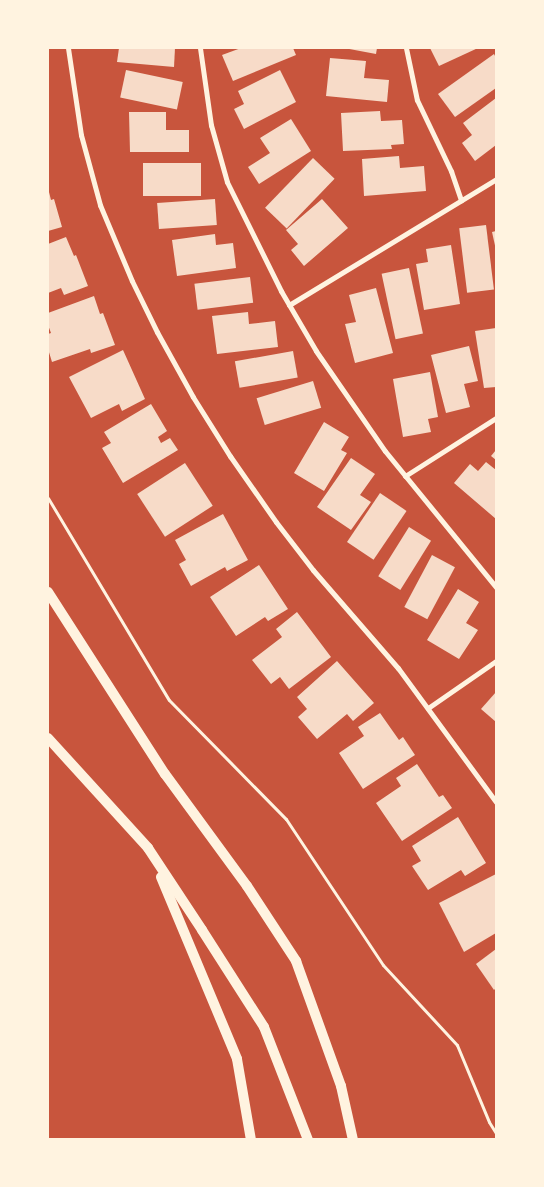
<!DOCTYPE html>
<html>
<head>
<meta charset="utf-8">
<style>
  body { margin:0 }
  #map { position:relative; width:544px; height:1187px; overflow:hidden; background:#c8553d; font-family:"Fira Sans Condensed",sans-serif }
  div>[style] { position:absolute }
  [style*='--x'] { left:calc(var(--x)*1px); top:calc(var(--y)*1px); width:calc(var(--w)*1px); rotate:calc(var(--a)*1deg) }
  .building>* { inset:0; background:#f7dbc8; transform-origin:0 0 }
  .path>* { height:3px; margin:-1.5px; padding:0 1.5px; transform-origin:1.5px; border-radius:1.5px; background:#fff3e0 }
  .minor>* { height:5px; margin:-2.5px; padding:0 2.5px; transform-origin:2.5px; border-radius:2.5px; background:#fff3e0 }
  .secondary>* { height:10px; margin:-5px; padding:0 5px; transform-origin:5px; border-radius:5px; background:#fff3e0 }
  span { translate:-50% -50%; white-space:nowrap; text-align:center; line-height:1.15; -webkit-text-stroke:4px #fff3e0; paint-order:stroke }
  .frame { position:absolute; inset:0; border:49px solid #fff3e0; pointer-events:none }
</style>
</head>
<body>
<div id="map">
  <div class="building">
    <i style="clip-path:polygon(119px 48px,175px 48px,174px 67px,117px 62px)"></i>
    <i style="clip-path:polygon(241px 48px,293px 48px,296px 55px,233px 81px,222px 55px)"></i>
    <i style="clip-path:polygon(344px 48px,377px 48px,376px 54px)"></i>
    <i style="clip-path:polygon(430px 48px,478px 48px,439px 66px)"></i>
    <i style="clip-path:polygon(494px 54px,496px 58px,496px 88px,455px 117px,438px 94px)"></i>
    <i style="clip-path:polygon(330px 58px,366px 61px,364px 78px,389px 80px,387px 102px,326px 96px)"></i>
    <i style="left:126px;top:70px;width:58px;height:28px;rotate:12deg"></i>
    <i style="clip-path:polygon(280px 70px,296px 102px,244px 129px,234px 109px,244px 104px,238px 91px)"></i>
    <i style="clip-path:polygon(496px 98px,496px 145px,475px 161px,462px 143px,472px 135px,463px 123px)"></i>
    <i style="clip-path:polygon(380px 111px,381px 121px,402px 120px,404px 144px,391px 145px,392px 149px,343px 151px,341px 113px)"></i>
    <i style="clip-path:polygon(129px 112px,166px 112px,166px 130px,189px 130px,189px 152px,130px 152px)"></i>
    <i style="clip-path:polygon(291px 119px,311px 151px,259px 184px,248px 167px,270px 153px,260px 138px)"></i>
    <i style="clip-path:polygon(399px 156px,400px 168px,424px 166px,426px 191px,364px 196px,362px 159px)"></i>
    <i style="left:313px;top:158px;width:30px;height:69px;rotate:44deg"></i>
    <i style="left:143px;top:163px;width:58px;height:33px"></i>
    <i style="clip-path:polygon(48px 188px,51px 200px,54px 199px,62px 227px,48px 231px)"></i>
    <i style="left:215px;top:199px;width:26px;height:58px;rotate:86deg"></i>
    <i style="clip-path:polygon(322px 199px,348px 228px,304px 266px,291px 250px,298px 244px,286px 230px)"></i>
    <i style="left:486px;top:225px;width:65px;height:27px;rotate:83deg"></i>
    <i style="clip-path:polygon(496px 231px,496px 250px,492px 232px)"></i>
    <i style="clip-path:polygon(215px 234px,216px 245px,233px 243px,236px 268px,177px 276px,172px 240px)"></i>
    <i style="clip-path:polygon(66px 237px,74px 256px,76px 255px,88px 286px,64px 295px,61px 288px,48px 293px,48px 244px)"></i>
    <i style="clip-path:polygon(451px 245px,460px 304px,424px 310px,416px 264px,428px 262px,426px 249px)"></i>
    <i style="left:409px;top:268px;width:67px;height:28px;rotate:78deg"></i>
    <i style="left:250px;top:277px;width:26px;height:56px;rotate:83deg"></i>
    <i style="clip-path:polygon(376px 288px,393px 353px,355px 363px,345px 324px,356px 322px,349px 295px)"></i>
    <i style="clip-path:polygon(94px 296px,100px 314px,103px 313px,115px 345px,91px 353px,90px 349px,52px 362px,48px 349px,48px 334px,51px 333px,48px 325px,48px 313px)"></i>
    <i style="clip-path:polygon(248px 312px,249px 324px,275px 321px,278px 347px,217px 354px,212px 316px)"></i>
    <i style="clip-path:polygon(496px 328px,496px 387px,484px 388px,475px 331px)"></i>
    <i style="clip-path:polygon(469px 346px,478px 381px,464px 384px,470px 407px,446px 413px,431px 355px)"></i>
    <i style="clip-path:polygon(123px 350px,145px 399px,122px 411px,119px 404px,91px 418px,69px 377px)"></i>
    <i style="left:293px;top:351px;width:27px;height:59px;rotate:80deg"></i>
    <i style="clip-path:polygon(430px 372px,438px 417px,428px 419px,431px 432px,403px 437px,393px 379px)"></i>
    <i style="left:313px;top:381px;width:28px;height:59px;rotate:73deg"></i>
    <i style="clip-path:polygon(151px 404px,167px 431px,158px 437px,161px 443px,170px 438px,178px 450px,123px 483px,102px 448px,111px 443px,104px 432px)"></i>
    <i style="clip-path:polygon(324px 422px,349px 437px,341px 450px,347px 453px,324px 491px,294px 473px)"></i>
    <i style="clip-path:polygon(496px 450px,496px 460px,491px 456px)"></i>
    <i style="clip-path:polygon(351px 458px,375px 474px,360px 495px,371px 502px,351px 530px,317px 507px)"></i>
    <i style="clip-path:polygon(486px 462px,496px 470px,496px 519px,454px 483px,470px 464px,478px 471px)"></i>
    <i style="left:185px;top:463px;width:51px;height:57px;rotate:57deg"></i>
    <i style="left:380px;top:493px;width:32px;height:59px;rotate:34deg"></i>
    <i style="clip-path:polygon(223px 514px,248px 560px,227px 571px,225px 567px,191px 586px,179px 564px,186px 560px,175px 540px)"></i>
    <i style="left:409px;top:527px;width:26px;height:58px;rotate:32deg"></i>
    <i style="left:432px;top:555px;width:26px;height:59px;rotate:28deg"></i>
    <i style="clip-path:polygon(259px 565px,288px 609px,268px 621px,265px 617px,236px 636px,210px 597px)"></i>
    <i style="clip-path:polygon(458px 589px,479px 602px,466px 623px,478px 630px,459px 659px,427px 640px)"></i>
    <i style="clip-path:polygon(297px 612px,331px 657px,289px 689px,280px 677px,271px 684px,252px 660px,282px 637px,276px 629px)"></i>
    <i style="clip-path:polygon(337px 661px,374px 703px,353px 721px,347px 714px,317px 739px,298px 717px,307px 709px,297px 697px)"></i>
    <i style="clip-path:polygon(496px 692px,496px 722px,481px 709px)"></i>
    <i style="clip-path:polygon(380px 713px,399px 740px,403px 737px,415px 755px,363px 789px,339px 753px,364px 736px,358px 727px)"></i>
    <i style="clip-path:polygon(417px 764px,439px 797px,443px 795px,452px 808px,402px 841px,376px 803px,401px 786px,396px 778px)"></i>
    <i style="clip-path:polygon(458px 817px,486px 863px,465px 876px,461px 870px,428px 890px,412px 866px,421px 861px,412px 846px)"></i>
    <i style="clip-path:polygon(496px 874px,496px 933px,464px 952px,439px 903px)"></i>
    <i style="clip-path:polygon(496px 949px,496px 988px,494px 990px,476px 964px)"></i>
  </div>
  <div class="path">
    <i style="--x:48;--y:498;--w:235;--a:59.1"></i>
    <i style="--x:169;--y:700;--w:167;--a:45.5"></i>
    <i style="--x:286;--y:819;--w:175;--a:56.4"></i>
    <i style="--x:383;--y:965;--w:109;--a:47.2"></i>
    <i style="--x:457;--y:1045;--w:83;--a:67.4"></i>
    <i style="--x:489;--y:1122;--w:13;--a:58"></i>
  </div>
  <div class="minor">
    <i style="--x:68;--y:48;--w:88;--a:81.5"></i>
    <i style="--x:81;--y:135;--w:73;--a:74.8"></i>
    <i style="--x:100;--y:205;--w:82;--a:67.2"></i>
    <i style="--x:132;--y:281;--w:57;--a:63.9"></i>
    <i style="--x:157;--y:332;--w:74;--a:61"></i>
    <i style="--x:193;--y:397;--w:70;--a:57.9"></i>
    <i style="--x:230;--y:456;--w:80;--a:55.1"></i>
    <i style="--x:276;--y:522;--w:61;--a:52.4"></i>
    <i style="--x:313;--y:570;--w:130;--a:49.1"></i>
    <i style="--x:398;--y:668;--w:166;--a:53.8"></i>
    <i style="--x:200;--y:48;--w:78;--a:81.9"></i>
    <i style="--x:211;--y:125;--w:59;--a:74.3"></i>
    <i style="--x:227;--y:182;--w:122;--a:63.6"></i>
    <i style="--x:281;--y:291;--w:69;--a:59.7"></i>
    <i style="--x:316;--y:351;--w:121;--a:55.4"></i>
    <i style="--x:385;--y:451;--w:176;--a:50.8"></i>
    <i style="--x:406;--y:48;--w:53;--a:78.1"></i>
    <i style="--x:417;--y:100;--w:79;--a:64.4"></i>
    <i style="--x:451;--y:171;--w:31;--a:71"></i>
    <i style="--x:289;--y:305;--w:242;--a:-31.3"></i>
    <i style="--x:405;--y:476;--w:108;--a:-32.5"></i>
    <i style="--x:428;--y:708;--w:83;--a:-34.7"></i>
  </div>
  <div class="secondary">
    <i style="--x:48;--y:592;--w:216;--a:57.3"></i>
    <i style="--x:165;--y:774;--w:139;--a:53.8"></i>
    <i style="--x:247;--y:886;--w:90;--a:56.8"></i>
    <i style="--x:296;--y:961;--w:133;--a:70.2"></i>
    <i style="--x:341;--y:1086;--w:55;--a:77.5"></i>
    <i style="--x:48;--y:738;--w:149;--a:47.7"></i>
    <i style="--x:148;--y:848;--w:98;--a:56.6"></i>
    <i style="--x:202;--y:930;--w:115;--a:57.4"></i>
    <i style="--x:264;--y:1027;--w:121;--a:68.7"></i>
    <i style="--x:161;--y:877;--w:197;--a:67.3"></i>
    <i style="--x:237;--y:1059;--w:82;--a:80.2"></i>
  </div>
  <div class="frame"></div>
</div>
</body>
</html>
